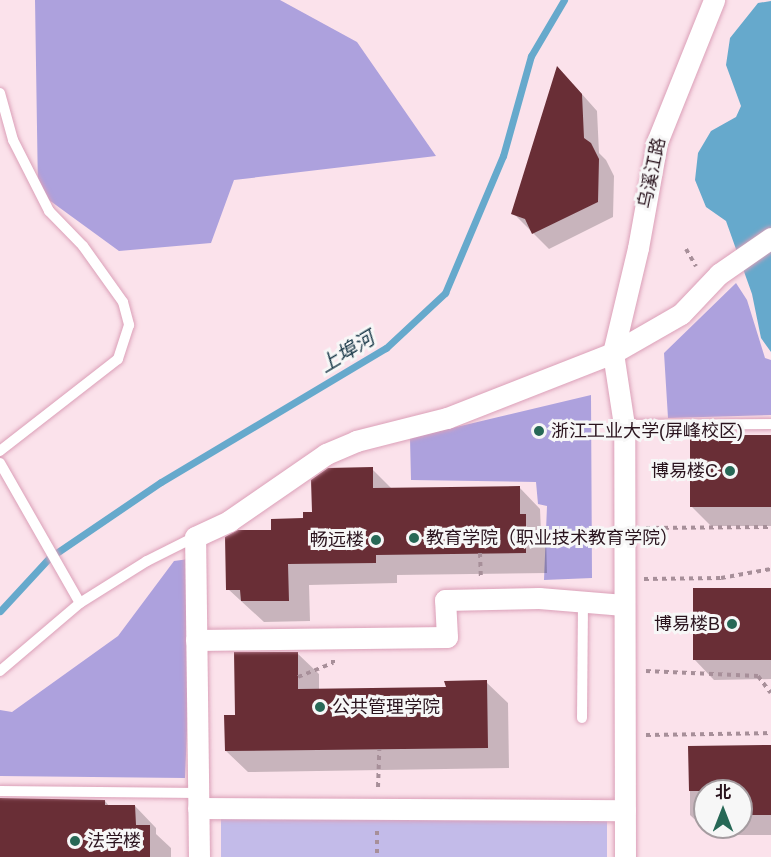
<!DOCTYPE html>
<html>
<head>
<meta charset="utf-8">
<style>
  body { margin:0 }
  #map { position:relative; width:771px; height:857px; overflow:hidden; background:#fbe2eb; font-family:Helvetica,"Noto Sans SC",sans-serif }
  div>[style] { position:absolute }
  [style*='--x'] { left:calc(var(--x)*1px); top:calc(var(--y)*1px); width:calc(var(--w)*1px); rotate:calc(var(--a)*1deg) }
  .green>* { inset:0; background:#c3bbe9; transform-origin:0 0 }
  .forest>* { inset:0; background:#ada1dd }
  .water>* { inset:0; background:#66a9cc }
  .shadow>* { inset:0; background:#0003 }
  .stream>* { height:7px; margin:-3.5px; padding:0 3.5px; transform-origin:3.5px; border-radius:3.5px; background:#66a9cc }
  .building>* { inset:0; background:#692e36; transform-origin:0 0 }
  .path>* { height:4px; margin-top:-2px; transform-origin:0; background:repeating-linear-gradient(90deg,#a78f99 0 4.5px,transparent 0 9px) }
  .roads { filter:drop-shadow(0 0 2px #dba0b8) drop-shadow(0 0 2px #dba0b8) }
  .lane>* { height:10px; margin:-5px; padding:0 5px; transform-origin:5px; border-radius:5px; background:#fff }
  .street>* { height:21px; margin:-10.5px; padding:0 10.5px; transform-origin:10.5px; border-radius:10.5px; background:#fff }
  .dots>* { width:16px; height:16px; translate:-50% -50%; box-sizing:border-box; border:3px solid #f7f7f7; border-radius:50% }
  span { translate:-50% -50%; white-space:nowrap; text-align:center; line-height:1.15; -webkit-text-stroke:6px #f7f7f7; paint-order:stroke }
  .street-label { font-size:18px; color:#2a141e }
  .poi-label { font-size:18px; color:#2a141e }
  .left { translate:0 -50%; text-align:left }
  .right { translate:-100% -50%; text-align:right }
  .water-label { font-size:20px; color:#183747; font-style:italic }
  .north { position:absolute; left:693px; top:779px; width:60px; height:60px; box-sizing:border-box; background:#f7f7f7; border:2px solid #a59ca0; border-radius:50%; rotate:0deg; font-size:16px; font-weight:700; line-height:24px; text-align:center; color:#2a141e }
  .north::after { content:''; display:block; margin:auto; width:21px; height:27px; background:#276856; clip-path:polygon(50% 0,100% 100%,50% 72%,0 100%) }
</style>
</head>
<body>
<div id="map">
  <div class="green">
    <i style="left:221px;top:813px;width:386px;height:44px"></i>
  </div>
  <div class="forest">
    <i style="clip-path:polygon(35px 0,280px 0,357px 42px,436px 156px,234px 180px,211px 243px,119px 251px,38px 192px)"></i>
    <i style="clip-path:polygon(736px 283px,747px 300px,765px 358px,771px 360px,771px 415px,668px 418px,664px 353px)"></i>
    <i style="clip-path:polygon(591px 395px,592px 578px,544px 580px,547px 506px,538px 504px,536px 482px,411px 480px,410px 438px)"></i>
    <i style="clip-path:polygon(189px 559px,190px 660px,185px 778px,0 776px,0 710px,12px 712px,118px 636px,174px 561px)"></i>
  </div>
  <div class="water">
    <i style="clip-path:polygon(771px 1px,771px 352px,761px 338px,752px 294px,726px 221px,706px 207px,695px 180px,698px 153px,711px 131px,736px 117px,741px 106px,726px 65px,730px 38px,758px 3px)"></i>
  </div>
  <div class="shadow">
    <i style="clip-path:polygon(573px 84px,597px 111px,599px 153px,606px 160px,614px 176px,613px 217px,549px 249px,513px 213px)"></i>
    <i style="clip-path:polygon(771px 436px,771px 526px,711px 526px,691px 506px)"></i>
    <i style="clip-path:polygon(372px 469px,392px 489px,519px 487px,540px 509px,541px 532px,546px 537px,547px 573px,397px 575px,397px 583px,309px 585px,310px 621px,264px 622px,228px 589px,273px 531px,305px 520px)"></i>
    <i style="clip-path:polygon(771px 589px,771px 679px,714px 680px,694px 659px)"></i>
    <i style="clip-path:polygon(297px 653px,319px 674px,319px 690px,448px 689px,486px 682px,508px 703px,509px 768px,248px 772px,226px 751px,237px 717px)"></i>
    <i style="clip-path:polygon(evenodd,690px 747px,771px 747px,771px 835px,711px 835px,690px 815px,690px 747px,705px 791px,741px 791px,741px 827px,705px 827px,705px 791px)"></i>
    <i style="clip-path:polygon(0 800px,105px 801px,110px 807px,135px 806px,156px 828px,156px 834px,171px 848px,171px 857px,0 857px)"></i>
  </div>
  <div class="stream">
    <i style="--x:0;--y:611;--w:72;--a:-47.2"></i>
    <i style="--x:49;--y:558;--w:135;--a:-34.2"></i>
    <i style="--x:161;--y:482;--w:262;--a:-30.8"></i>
    <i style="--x:386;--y:348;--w:81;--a:-43"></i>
    <i style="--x:445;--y:293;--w:149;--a:-67.1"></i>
    <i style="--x:503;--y:156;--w:104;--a:-74.4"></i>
    <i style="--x:531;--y:56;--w:65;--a:-59.5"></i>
  </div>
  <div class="building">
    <i style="clip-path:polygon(557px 66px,582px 94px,584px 138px,591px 143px,599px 159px,598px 202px,532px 234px,525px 219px,511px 214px)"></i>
    <i style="left:690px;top:435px;width:81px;height:72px"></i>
    <i style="clip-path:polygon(373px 467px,373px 488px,520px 486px,520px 514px,526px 514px,526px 553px,376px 555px,376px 563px,288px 564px,289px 601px,241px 601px,240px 590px,226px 590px,225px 537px,238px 530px,271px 530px,271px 519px,303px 518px,303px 512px,312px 512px,311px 480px,328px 468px)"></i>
    <i style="left:693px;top:588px;width:78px;height:72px"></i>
    <i style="clip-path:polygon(234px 652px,298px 652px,298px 689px,446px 687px,444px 681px,487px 680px,488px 748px,225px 751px,224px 715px,235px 715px)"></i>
    <i style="clip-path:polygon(771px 745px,771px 815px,741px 815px,741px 791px,689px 791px,688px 746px)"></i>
    <i style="clip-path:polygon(0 798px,105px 800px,105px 805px,135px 805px,136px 825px,150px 825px,150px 857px,0 857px)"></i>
  </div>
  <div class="path">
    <i style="--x:686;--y:249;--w:20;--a:60"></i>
    <i style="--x:593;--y:437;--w:11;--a:0"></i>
    <i style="--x:646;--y:528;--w:125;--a:-0.5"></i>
    <i style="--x:480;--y:553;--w:24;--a:88"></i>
    <i style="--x:644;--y:579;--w:77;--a:-0.7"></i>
    <i style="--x:721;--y:578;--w:51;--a:-10.2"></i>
    <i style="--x:646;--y:671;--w:112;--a:2.6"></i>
    <i style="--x:758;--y:676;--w:21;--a:53"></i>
    <i style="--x:298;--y:677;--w:38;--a:-22"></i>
    <i style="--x:333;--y:663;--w:3;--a:-90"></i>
    <i style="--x:646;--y:735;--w:125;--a:-0.9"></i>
    <i style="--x:378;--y:787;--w:38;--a:-88"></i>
    <i style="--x:377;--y:831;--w:26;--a:90"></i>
  </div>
  <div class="roads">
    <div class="lane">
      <i style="--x:0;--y:93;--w:49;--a:74.5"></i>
      <i style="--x:13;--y:140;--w:80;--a:63.1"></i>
      <i style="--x:49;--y:211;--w:49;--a:45.8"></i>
      <i style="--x:83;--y:246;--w:69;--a:54.5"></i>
      <i style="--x:123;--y:302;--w:24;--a:75"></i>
      <i style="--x:129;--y:325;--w:36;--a:108"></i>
      <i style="--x:118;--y:359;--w:150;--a:142.1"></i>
      <i style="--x:624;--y:425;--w:147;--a:-0.4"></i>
      <i style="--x:0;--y:463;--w:161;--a:60.3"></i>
      <i style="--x:0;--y:671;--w:105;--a:-40.4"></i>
      <i style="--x:80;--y:603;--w:79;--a:-32.1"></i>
      <i style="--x:147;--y:561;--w:54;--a:-26.6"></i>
      <i style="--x:582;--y:718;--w:117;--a:-89.5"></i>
      <i style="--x:0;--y:791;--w:198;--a:0.6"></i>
    </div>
    <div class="street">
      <i style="--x:196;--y:640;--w:251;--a:-0.7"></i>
      <i style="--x:447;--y:637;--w:37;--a:-93"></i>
      <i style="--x:445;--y:600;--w:94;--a:-1.2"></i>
      <i style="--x:539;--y:598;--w:85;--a:4.7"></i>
      <i style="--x:198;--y:808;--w:427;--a:0.3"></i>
      <i style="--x:199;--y:857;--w:320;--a:-90.7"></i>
      <i style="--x:195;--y:537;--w:38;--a:-25"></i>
      <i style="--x:229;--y:521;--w:118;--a:-34.6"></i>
      <i style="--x:326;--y:454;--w:33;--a:-23"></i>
      <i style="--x:356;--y:441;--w:94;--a:-14.2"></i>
      <i style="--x:447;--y:418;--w:178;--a:-21.4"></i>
      <i style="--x:613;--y:353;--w:78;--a:-29.8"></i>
      <i style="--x:681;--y:314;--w:55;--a:-46.5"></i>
      <i style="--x:719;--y:274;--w:63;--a:-34.7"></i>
      <i style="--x:625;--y:857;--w:432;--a:-90.1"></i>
      <i style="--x:624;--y:425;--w:73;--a:-98.7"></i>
      <i style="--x:613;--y:353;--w:108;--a:-76.6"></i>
      <i style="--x:638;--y:248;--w:108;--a:-79.8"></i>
      <i style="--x:657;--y:142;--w:153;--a:-68.1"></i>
    </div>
  </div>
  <div class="dots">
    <i style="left:539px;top:431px;background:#276856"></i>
    <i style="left:730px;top:471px;background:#276856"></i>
    <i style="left:414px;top:538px;background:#276856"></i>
    <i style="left:376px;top:540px;background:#276856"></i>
    <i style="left:732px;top:624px;background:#276856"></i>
    <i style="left:320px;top:707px;background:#276856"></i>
    <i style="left:75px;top:841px;background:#276856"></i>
  </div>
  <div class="street-label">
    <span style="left:652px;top:173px;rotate:-78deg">乌溪江路</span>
  </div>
  <div class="poi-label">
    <span class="left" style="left:551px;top:431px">浙江工业大学(屏峰校区)</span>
    <span class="right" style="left:718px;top:471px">博易楼C</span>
    <span class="left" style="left:426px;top:538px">教育学院（职业技术教育学院）</span>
    <span class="right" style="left:364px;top:540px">畅远楼</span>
    <span class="right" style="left:720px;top:624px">博易楼B</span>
    <span class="left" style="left:332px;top:707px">公共管理学院</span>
    <span class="left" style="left:87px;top:841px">法学楼</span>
  </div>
  <div class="water-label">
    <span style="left:347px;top:352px;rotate:-31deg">上埠河</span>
  </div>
  <div class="north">北</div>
</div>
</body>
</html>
